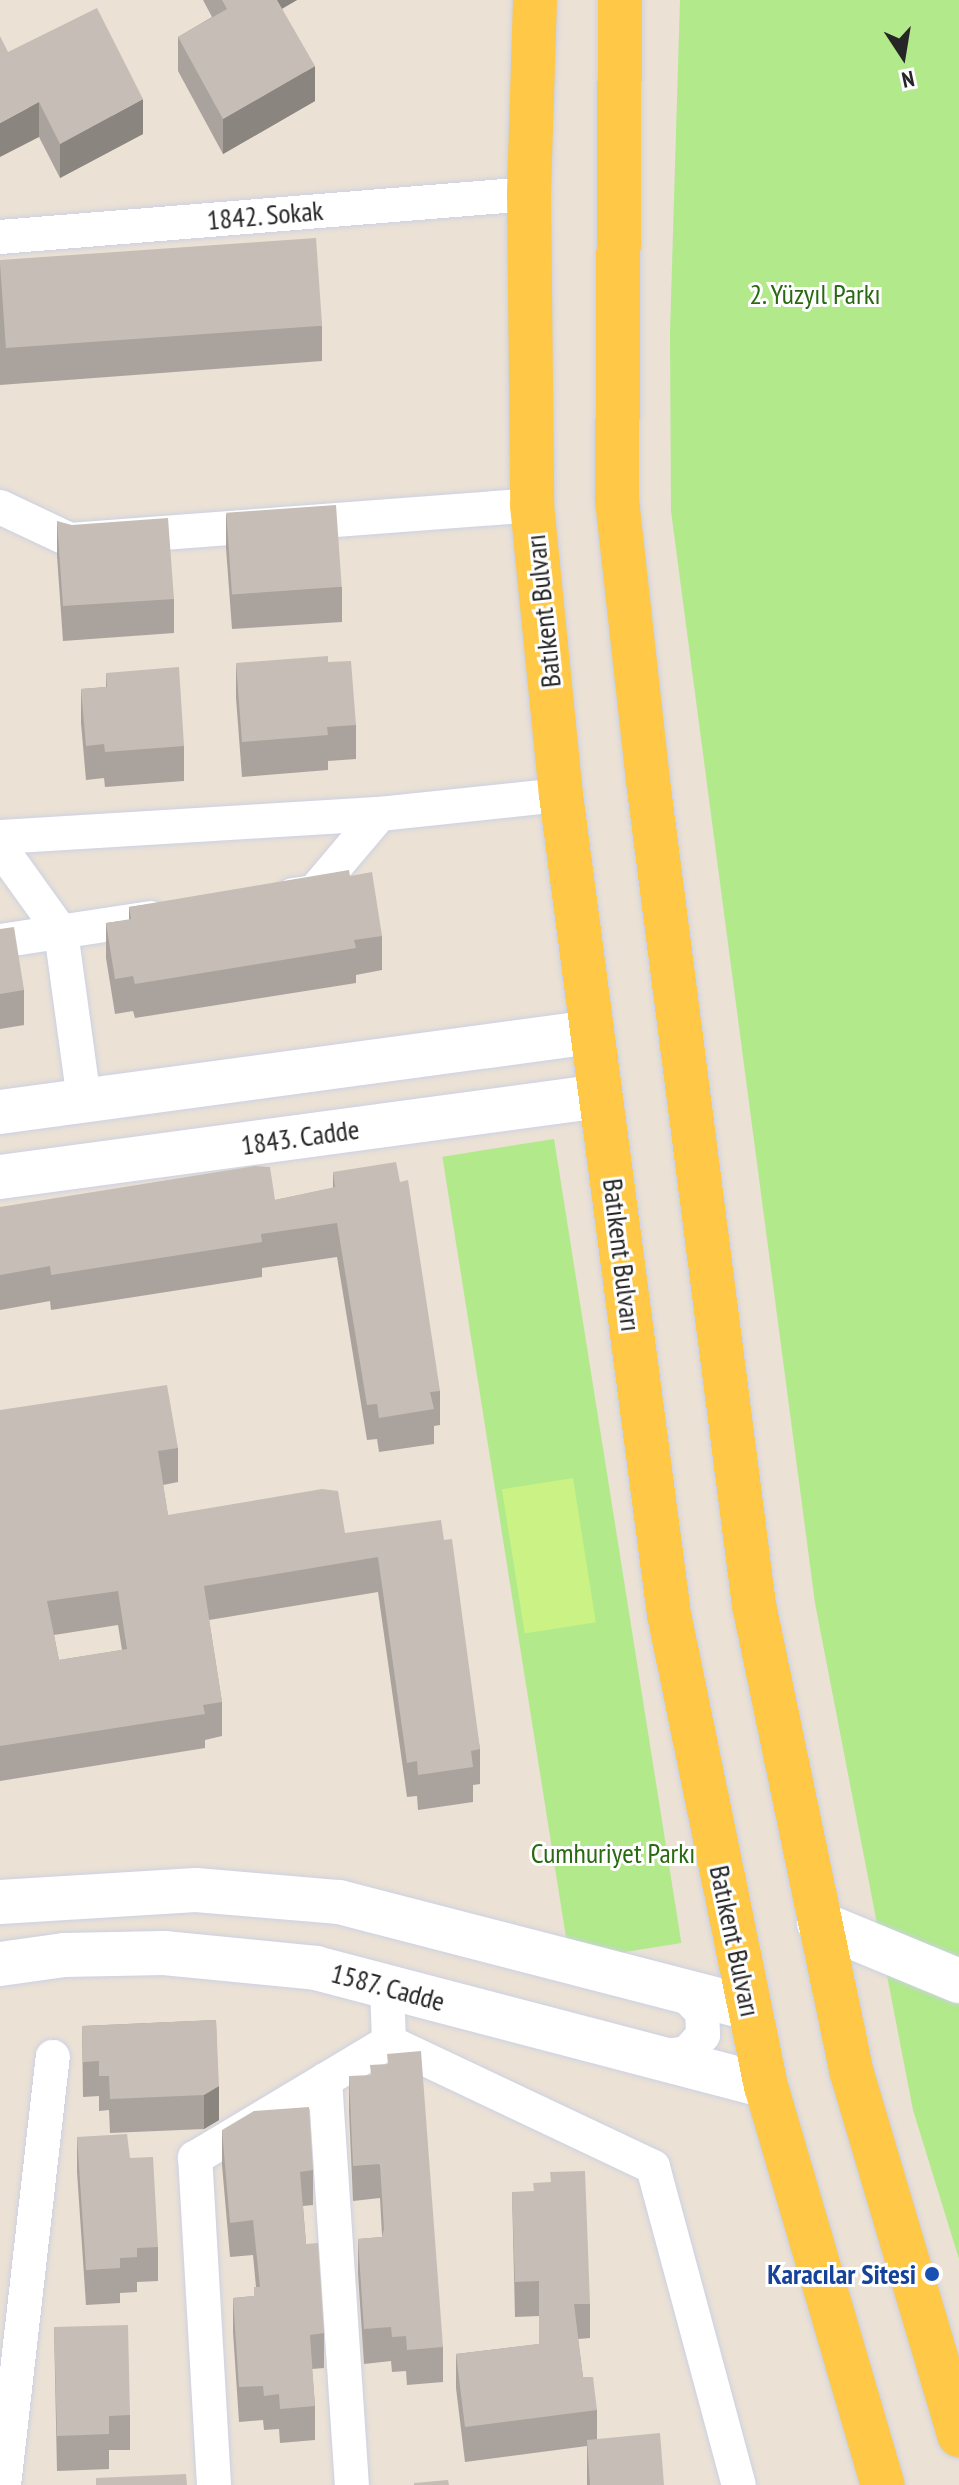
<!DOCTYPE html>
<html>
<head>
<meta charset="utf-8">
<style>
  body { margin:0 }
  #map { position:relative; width:959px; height:2485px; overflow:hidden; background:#ebe1d5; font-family:"PT Sans Narrow",sans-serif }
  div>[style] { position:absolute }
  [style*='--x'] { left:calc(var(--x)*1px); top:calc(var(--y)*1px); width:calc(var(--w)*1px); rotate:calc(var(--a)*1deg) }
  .green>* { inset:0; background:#b1e98b; transform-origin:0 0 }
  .pitch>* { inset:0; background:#cbf285; transform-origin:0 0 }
  .roads { filter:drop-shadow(0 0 2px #cbd1e2) drop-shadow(0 0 2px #cbd1e2) }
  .street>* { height:34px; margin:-17px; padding:0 17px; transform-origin:17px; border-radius:17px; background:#fff }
  .secondary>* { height:44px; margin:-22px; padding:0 22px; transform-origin:22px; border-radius:22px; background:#fff }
  .primary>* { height:44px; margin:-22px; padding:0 22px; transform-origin:22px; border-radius:22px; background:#ffc847 }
  .wall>* { inset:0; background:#aaa39d }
  .shaded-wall>* { inset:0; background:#8b857f }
  .building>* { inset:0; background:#c6beb6; transform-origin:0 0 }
  .dots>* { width:22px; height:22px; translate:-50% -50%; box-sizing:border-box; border:4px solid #fff; border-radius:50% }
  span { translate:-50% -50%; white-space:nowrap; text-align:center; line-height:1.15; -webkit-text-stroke:6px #fff; paint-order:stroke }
  .street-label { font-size:28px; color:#262626 }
  .park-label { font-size:28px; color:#296911 }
  .transit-label { font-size:28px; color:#164399; font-weight:700 }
  .right { translate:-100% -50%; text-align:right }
  .north { position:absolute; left:863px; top:16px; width:80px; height:80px; -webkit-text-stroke:6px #fff; paint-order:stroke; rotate:168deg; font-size:22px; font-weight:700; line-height:32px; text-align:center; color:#262626 }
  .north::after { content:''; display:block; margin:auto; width:28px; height:36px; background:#262626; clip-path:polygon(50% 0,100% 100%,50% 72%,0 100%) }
</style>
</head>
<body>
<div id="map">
  <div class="green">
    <i style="clip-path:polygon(680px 0,959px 0,959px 2259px,913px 2110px,815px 1603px,671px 511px,670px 333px)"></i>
    <i style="left:554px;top:1139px;width:814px;height:113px;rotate:81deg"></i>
  </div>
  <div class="pitch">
    <i style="left:573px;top:1478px;width:146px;height:72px;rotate:81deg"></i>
  </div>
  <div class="roads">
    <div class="street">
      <i style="--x:0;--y:237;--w:531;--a:-4.65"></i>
      <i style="--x:0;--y:507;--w:77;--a:25.2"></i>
      <i style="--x:70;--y:540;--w:463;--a:-4.3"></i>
      <i style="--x:0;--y:837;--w:381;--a:-3.5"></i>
      <i style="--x:380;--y:814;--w:182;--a:-6"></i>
      <i style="--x:0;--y:847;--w:105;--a:54.3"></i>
      <i style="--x:61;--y:932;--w:171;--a:82.2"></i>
      <i style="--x:293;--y:895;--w:21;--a:-8"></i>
      <i style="--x:314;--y:892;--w:102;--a:-49.8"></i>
      <i style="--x:0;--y:941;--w:152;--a:-8.7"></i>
      <i style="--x:387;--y:1987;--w:55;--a:87.9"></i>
      <i style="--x:389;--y:2042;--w:292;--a:25.3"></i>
      <i style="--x:653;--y:2167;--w:329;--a:74.9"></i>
      <i style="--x:661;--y:2057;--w:26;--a:-9"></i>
      <i style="--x:687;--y:2053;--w:24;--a:-48"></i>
      <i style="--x:703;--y:2035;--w:23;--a:-92"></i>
      <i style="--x:702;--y:2012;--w:33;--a:-135"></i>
      <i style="--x:325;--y:2080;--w:406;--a:86.2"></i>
      <i style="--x:4;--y:2485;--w:431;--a:-83.5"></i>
      <i style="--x:214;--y:2485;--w:328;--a:-93.3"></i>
      <i style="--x:195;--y:2158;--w:226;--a:-30.9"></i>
    </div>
    <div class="secondary">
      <i style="--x:0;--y:1112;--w:597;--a:-7.7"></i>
      <i style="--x:0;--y:1177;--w:606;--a:-7.68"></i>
      <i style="--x:0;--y:1902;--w:196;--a:-3.5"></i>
      <i style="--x:196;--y:1890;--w:144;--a:4.8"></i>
      <i style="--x:339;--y:1902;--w:423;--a:14.5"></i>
      <i style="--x:819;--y:1923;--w:152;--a:22.5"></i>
      <i style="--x:0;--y:1964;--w:65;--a:-8"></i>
      <i style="--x:64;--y:1955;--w:100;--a:-1.1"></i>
      <i style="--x:164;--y:1953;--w:153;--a:5.6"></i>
      <i style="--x:316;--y:1968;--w:465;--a:14.7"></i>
    </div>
    <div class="primary">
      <i style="--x:535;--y:0;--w:194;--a:91.8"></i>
      <i style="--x:529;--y:194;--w:311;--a:89.4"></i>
      <i style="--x:532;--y:505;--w:291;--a:84.3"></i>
      <i style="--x:561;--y:795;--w:826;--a:82.49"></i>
      <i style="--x:669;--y:1614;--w:482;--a:78.4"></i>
      <i style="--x:766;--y:2086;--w:416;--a:73.7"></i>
      <i style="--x:620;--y:0;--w:500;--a:90.34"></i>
      <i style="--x:617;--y:500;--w:283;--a:83.7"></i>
      <i style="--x:648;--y:781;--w:831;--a:82.67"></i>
      <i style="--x:754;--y:1605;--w:475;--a:78.2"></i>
      <i style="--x:851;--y:2070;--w:381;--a:73.5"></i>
    </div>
  </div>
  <div class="wall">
    <i style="clip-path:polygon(203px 0,297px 0,282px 9px,315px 101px,223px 154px,178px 71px,178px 37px,212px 17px)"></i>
    <i style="clip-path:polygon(8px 52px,143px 134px,60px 178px,39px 137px)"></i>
    <i style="clip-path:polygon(0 262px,322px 326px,322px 361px,0 385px)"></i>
    <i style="clip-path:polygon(226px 514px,342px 587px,342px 622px,232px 629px,226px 548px)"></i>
    <i style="clip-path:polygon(57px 521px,174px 599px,174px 633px,63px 641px,57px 556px)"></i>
    <i style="clip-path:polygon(328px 662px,356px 725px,356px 759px,328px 761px,328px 770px,242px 777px,236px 698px,236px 663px)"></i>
    <i style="clip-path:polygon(106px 673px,184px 746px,184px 781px,105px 787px,104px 778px,86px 780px,81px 723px,81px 689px,106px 687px)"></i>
    <i style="clip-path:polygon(350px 876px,382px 936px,382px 970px,356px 975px,356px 983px,135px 1018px,133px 1011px,115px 1014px,106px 958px,106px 923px,129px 920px,129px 907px)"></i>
    <i style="clip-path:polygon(0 929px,24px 990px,24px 1025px,0 1029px)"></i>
    <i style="clip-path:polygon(333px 1172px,440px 1391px,440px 1425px,434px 1426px,434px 1444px,379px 1452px,377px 1439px,367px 1440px,337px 1257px,262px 1268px,262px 1277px,51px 1310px,50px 1301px,0 1310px,0 1207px,275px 1200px,333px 1188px)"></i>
    <i style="clip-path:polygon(evenodd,0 1410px,178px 1448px,178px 1482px,163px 1485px,168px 1515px,345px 1533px,444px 1540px,480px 1749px,480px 1784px,473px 1785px,473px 1802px,418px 1810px,417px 1796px,407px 1797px,378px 1592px,209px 1620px,222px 1702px,222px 1736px,205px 1740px,205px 1748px,0 1781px,0 1410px,118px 1625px,122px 1650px,59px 1660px,54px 1635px,118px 1625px)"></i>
    <i style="clip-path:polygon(216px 2020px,219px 2120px,204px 2129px,110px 2133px,109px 2110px,99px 2111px,99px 2096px,83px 2097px,82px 2026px)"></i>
    <i style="clip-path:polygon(349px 2076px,443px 2347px,443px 2382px,407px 2385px,406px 2371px,392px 2372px,391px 2361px,364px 2364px,358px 2274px,358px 2239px,382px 2237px,382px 2235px,380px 2198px,353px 2201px,349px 2111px)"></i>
    <i style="clip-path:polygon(222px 2130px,313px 2170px,313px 2205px,303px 2206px,306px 2244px,324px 2333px,324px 2368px,312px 2369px,315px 2406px,315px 2440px,280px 2443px,279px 2429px,264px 2430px,263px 2420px,239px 2422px,233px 2332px,233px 2298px,254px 2296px,254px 2287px,256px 2287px,253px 2255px,230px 2257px,222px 2165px)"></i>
    <i style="clip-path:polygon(77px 2137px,130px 2158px,158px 2247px,158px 2281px,137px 2282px,137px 2292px,120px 2293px,120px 2303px,86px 2305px,77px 2172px)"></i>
    <i style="clip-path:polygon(512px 2192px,590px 2304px,590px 2338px,578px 2339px,583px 2377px,597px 2410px,597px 2439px,664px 2485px,587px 2485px,587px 2446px,465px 2462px,456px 2388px,456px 2354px,539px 2344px,539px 2316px,515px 2317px)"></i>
    <i style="clip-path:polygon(54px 2327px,130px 2415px,130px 2450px,109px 2450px,109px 2469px,57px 2471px)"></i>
  </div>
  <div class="shaded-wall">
    <i style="clip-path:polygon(267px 0,297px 0,267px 17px)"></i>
    <i style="clip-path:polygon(315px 66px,315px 101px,223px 154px,223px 119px)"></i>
    <i style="clip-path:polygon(143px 99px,143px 134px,60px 178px,60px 144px)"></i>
    <i style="clip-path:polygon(39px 102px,39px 137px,0 157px,0 123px)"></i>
    <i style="clip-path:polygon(219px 2086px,219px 2120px,204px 2129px,204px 2095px)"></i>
  </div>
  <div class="building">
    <i style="clip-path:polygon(222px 0,277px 0,315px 66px,223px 119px,178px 37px,227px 9px)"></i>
    <i style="clip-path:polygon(97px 8px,143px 99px,60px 144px,39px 102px,0 123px,0 36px,8px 52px)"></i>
    <i style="left:316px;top:238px;width:88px;height:317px;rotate:86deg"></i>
    <i style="left:336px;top:505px;width:82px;height:110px;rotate:86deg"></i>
    <i style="clip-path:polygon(168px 518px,174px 599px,63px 606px,57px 521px,72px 525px)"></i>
    <i style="clip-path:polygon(328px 656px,328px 662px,351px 661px,356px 725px,327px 727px,328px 735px,242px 742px,236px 663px)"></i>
    <i style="clip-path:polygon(179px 667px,184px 746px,105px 752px,104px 744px,86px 746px,81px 689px,107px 687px,106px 673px)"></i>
    <i style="clip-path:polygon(349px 870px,350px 876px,372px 872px,382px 936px,354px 940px,356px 948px,135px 984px,133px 976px,115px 979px,106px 923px,131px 919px,129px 907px)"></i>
    <i style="clip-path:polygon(14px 927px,24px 990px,0 994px,0 929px)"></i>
    <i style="clip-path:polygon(396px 1162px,400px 1182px,408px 1180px,440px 1391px,430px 1392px,434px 1409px,379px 1418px,377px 1404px,367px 1405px,337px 1223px,261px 1234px,262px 1242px,51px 1275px,50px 1266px,0 1275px,0 1207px,255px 1166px,270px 1167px,275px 1200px,335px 1187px,333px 1172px)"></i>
    <i style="clip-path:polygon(evenodd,167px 1385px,178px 1448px,158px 1451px,168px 1515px,322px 1489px,338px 1491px,345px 1533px,441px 1520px,444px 1540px,452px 1539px,480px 1749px,471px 1751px,473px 1767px,418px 1775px,417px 1761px,407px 1763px,378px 1557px,204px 1586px,222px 1702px,203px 1705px,205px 1714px,0 1746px,0 1410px,167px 1385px,118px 1591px,127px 1649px,59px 1660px,47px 1601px,118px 1591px)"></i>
    <i style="clip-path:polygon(216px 2020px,219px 2086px,204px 2095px,110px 2099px,109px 2076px,99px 2076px,99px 2061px,83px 2062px,82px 2026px)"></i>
    <i style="clip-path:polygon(421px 2051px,443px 2347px,407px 2350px,406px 2336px,392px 2337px,391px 2327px,364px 2329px,358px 2239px,382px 2237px,384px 2229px,380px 2164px,353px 2166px,349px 2076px,371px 2075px,370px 2065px,388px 2064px,387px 2054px)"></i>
    <i style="clip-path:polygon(309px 2107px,313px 2170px,300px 2172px,306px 2244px,318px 2243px,324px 2333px,310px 2335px,315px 2406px,280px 2409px,279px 2394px,264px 2396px,263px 2386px,239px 2387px,233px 2298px,254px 2296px,254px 2287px,260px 2287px,253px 2220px,230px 2223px,222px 2130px,254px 2111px)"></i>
    <i style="clip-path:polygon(127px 2134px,130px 2158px,153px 2157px,158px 2247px,137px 2248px,137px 2257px,120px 2258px,120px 2268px,86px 2270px,77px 2137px)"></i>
    <i style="clip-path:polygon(585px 2171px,590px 2304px,574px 2304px,583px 2377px,593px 2377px,597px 2410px,465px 2427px,456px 2354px,539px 2344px,539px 2281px,515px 2282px,512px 2192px,534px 2191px,533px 2183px,551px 2182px,550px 2172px)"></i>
    <i style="clip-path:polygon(128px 2325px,130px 2415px,109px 2416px,109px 2434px,57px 2436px,54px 2327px)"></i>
    <i style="clip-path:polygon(660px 2433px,664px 2485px,590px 2485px,587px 2440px)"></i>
    <i style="clip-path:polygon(186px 2474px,187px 2485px,96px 2485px,96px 2478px)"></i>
    <i style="clip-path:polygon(448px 2480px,449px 2485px,414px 2485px,414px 2483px)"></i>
  </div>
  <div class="dots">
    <i style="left:932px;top:2274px;background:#1a4fb4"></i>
  </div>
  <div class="street-label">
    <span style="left:265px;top:215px;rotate:-5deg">1842. Sokak</span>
    <span style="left:543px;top:611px;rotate:-96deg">Batıkent Bulvarı</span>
    <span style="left:300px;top:1137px;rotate:-8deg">1843. Cadde</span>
    <span style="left:622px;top:1255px;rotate:83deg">Batıkent Bulvarı</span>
    <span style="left:735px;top:1941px;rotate:78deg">Batıkent Bulvarı</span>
    <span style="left:388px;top:1987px;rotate:15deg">1587. Cadde</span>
  </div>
  <div class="park-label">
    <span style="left:815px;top:294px">2. Yüzyıl Parkı</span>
    <span style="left:613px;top:1853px">Cumhuriyet Parkı</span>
  </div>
  <div class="transit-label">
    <span class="right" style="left:916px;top:2274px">Karacılar Sitesi</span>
  </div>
  <div class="north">N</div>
</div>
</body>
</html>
